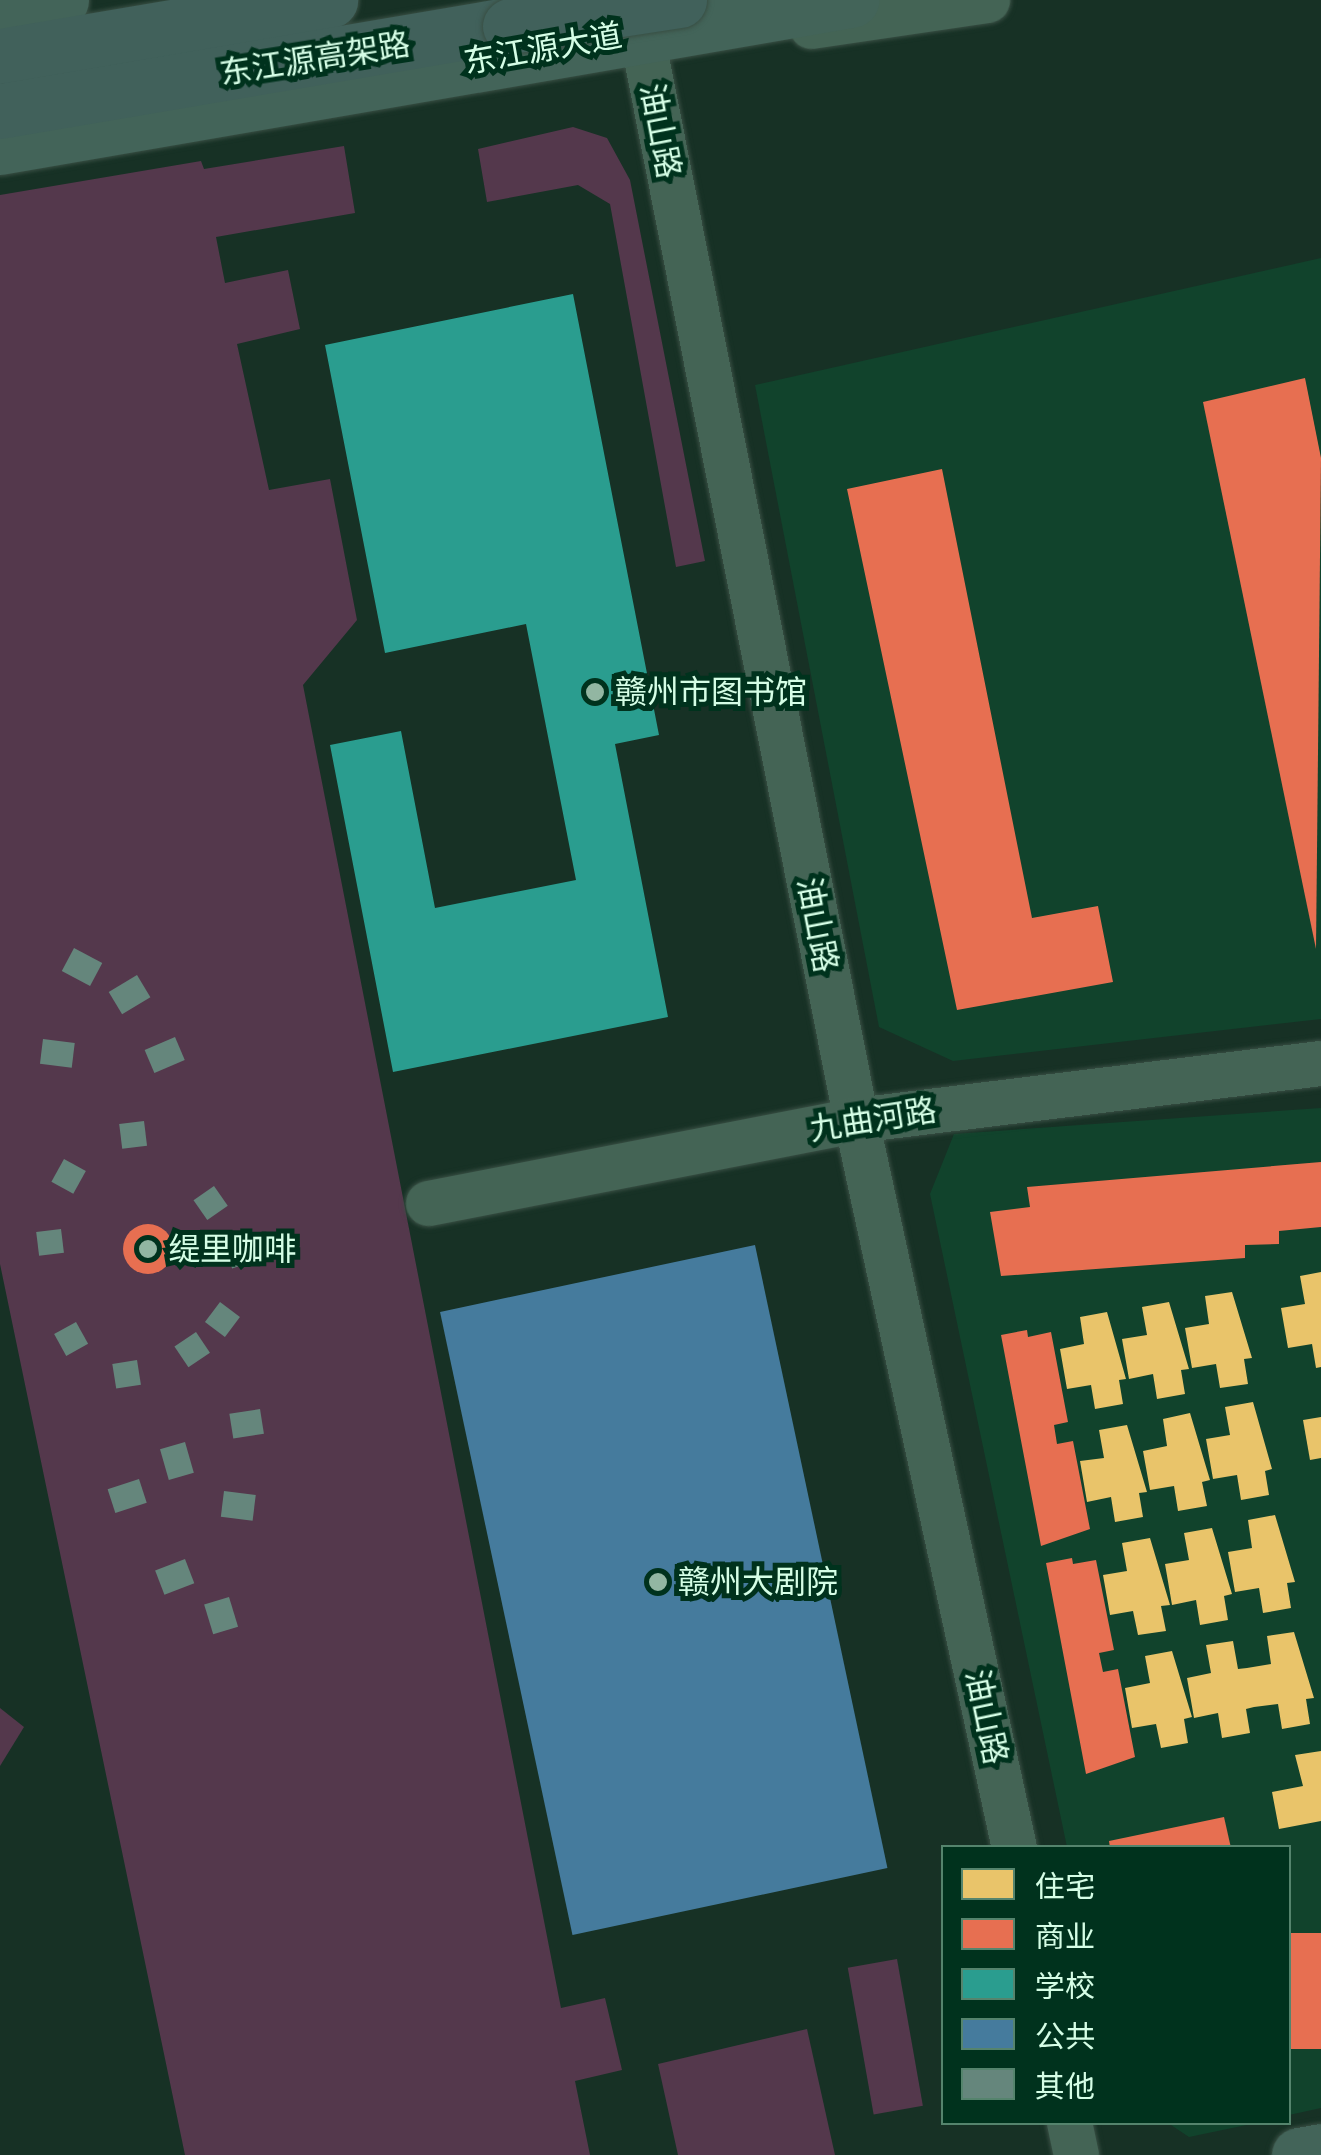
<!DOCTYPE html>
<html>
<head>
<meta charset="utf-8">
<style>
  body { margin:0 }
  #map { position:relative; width:1321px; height:2155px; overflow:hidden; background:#173125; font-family:Rubik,"Noto Sans SC",sans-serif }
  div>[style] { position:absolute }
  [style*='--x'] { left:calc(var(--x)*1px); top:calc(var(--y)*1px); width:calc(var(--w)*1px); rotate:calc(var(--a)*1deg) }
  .built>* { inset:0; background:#11432c }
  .green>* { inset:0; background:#54384c; transform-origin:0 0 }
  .homes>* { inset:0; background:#e9c46a }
  .shops>* { inset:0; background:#e76f51; transform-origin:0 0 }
  .round { border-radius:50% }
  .schools>* { inset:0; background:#2a9d8f }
  .public>* { inset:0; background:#457b9d; transform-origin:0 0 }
  .building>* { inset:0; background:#65867c; transform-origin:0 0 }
  .roads { filter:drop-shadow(0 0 2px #394f44) drop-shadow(0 0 2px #394f44) }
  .minor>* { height:45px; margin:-22.5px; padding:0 22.5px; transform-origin:22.5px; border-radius:22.5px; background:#446455 }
  .major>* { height:55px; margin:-27.5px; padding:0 27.5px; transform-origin:27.5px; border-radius:27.5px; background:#436459 }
  .highway>* { height:55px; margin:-27.5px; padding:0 27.5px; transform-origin:27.5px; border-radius:27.5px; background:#41615b }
  .bridges { filter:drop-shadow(0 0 2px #394f44) drop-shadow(0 0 2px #394f44) }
  .highway-bridge>* { height:55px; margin:-27.5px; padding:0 27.5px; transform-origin:27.5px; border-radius:27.5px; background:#41615b }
  .dots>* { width:28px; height:28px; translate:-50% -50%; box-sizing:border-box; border:5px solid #00321d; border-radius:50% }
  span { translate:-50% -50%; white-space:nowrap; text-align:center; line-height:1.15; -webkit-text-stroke:10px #00321d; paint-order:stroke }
  .street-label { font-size:32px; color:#d5fee6 }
  .poi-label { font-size:32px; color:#d5fee6 }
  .left { translate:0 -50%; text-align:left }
  .legend { position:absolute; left:941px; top:1845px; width:350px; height:280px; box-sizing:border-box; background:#00321d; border:2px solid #55846d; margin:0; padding:12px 18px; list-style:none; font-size:30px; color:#d5fee6 }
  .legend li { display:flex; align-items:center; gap:20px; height:50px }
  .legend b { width:50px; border:2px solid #55846d }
</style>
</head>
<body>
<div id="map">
  <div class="built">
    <i style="clip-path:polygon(1321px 258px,1321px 1019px,953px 1061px,879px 1027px,755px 385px)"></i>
    <i style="clip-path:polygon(1321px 1108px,1321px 2108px,1289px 2115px,1288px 1848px,1067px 1847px,930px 1194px,954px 1134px)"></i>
    <i style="clip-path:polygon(1168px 2123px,1256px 2123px,1189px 2137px)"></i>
  </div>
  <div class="green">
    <i style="clip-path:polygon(573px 127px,607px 138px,630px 180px,705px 561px,676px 567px,610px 204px,578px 185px,487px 202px,478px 149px)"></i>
    <i style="clip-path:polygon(344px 146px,355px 213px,216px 237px,225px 283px,288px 270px,300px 329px,237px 344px,269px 490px,330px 479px,357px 620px,303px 685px,561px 2008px,605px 1998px,622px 2070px,575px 2081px,590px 2155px,185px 2155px,0 1264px,0 195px,201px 161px,204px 169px)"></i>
    <i style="clip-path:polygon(0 1708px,24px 1727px,0 1766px)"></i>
    <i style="left:897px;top:1959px;width:149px;height:50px;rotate:80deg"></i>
    <i style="clip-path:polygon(807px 2029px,835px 2155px,678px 2155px,658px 2064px)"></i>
  </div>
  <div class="homes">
    <i style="clip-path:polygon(1321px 1272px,1321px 1367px,1316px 1368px,1312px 1344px,1288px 1348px,1281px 1308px,1305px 1304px,1300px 1276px)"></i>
    <i style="clip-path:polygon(1232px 1292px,1252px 1358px,1244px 1359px,1248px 1384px,1220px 1388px,1216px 1364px,1192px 1368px,1185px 1328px,1209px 1324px,1205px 1296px)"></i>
    <i style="clip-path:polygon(1169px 1302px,1189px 1369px,1181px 1370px,1185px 1394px,1157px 1399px,1153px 1374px,1129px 1379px,1122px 1339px,1147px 1335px,1142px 1307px)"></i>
    <i style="clip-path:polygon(1107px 1312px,1126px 1379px,1119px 1380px,1123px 1404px,1095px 1409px,1091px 1385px,1067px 1389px,1060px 1349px,1084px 1344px,1080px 1317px)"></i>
    <i style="clip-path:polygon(1253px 1402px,1272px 1469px,1265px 1471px,1269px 1495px,1241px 1500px,1237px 1475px,1213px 1479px,1206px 1439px,1230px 1435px,1225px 1407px)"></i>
    <i style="clip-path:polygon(1190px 1413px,1210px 1480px,1202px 1482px,1207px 1506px,1178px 1511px,1174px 1486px,1150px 1490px,1143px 1451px,1167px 1446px,1163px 1419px)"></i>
    <i style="clip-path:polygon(1321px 1417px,1321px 1458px,1310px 1460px,1303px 1420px)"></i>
    <i style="clip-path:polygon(1127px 1425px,1147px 1492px,1139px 1493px,1143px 1517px,1115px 1522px,1111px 1497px,1087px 1502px,1080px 1461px,1104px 1458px,1099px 1430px)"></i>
    <i style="clip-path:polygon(1275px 1515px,1295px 1582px,1287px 1583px,1291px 1608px,1263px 1613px,1259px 1588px,1235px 1592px,1228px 1552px,1252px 1548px,1248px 1520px)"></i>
    <i style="clip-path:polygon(1212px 1528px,1232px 1594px,1224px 1596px,1228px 1620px,1200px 1625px,1196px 1600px,1172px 1605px,1165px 1564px,1189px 1560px,1184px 1533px)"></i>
    <i style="clip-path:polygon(1150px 1538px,1170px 1605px,1161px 1606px,1166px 1631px,1138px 1635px,1133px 1611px,1110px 1615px,1103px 1575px,1127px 1571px,1122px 1543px)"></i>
    <i style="clip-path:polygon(1294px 1632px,1314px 1698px,1306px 1699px,1310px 1724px,1282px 1729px,1278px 1704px,1254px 1707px,1246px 1709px,1250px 1733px,1222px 1738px,1218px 1713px,1194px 1718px,1187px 1678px,1211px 1673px,1206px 1645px,1233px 1641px,1238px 1669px,1247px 1668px,1271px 1664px,1267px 1636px)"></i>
    <i style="clip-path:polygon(1172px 1651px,1192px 1717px,1184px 1719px,1188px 1743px,1161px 1748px,1156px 1724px,1132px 1728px,1125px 1688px,1150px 1683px,1145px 1656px)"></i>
    <i style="clip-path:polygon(1321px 1751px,1321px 1821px,1279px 1829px,1272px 1792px,1303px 1786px,1295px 1755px)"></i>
  </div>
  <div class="shops">
    <i style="clip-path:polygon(1305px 378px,1321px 458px,1316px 949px,1203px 402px)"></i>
    <i style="clip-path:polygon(942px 469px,1032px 918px,1098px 906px,1113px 982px,957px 1010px,847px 489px)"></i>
    <i style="clip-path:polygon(1321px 1162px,1321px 1227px,1279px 1231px,1279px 1244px,1245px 1245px,1245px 1258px,1001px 1276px,990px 1212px,1030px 1207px,1027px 1187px)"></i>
    <i class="round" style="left:123px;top:1224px;width:50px;height:50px"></i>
    <i style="clip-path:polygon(1027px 1330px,1028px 1337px,1051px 1332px,1068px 1422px,1054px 1425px,1057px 1444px,1073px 1441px,1090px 1529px,1041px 1546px,1001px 1335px)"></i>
    <i style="clip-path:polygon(1072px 1558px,1073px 1564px,1096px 1560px,1114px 1650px,1099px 1653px,1103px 1672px,1118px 1669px,1135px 1757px,1086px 1774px,1046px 1563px)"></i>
    <i style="clip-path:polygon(1224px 1817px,1231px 1848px,1110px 1848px,1109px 1841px)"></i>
    <i style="left:1321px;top:1933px;width:116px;height:34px;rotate:90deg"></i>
  </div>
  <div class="schools">
    <i style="clip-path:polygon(573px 294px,659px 735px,615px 744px,668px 1017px,393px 1072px,330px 745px,401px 731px,435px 908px,576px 880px,526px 624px,385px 653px,325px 345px)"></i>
  </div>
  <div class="public">
    <i style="left:755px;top:1245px;width:637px;height:322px;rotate:78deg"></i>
  </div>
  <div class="building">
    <i style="left:74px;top:948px;width:32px;height:26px;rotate:28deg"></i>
    <i style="left:137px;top:975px;width:26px;height:33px;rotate:59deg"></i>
    <i style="left:175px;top:1037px;width:25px;height:33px;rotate:67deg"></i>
    <i style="left:43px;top:1039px;width:32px;height:25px;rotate:7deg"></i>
    <i style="left:144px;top:1121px;width:25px;height:25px;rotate:83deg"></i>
    <i style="left:64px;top:1159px;width:25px;height:26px;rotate:29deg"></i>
    <i style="left:214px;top:1186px;width:24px;height:25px;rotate:55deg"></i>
    <i style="left:61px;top:1229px;width:24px;height:25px;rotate:83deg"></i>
    <i style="left:247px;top:1238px;width:24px;height:24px;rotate:71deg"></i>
    <i style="left:220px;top:1302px;width:25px;height:25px;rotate:37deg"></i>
    <i style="left:76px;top:1322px;width:25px;height:25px;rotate:61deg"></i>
    <i style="left:196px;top:1332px;width:25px;height:26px;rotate:56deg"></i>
    <i style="left:137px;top:1360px;width:25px;height:25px;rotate:81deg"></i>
    <i style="left:260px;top:1409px;width:25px;height:31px;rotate:81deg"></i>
    <i style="left:185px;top:1442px;width:32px;height:26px;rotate:74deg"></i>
    <i style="left:139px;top:1479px;width:25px;height:33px;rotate:72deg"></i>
    <i style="left:224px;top:1491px;width:32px;height:26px;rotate:7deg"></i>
    <i style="left:185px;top:1559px;width:26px;height:32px;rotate:69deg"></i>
    <i style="left:229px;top:1597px;width:31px;height:26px;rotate:73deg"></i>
  </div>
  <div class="roads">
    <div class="minor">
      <i style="--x:635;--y:2;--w:1140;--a:78.82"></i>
      <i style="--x:856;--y:1120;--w:745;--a:77.75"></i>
      <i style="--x:811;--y:26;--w:178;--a:-8.4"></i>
      <i style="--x:428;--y:1203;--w:436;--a:-11"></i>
      <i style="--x:856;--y:1120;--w:468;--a:-7"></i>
      <i style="--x:1069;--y:2122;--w:34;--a:78"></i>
    </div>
    <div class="major">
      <i style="--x:0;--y:11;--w:62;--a:-10.2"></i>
      <i style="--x:0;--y:147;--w:864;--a:-9.8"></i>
      <i style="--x:1299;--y:2155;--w:22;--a:-10"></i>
    </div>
    <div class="highway">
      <i style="--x:0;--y:56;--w:335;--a:-9.6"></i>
      <i style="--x:0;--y:111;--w:562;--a:-9.63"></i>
    </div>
  </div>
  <div class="bridges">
    <div class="highway-bridge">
      <i style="--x:510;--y:26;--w:171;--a:-8.7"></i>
    </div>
  </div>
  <div class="dots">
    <i style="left:595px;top:692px;background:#92b6a2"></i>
    <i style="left:148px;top:1249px;background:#92b6a2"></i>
    <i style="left:658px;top:1582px;background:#92b6a2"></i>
  </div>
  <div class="street-label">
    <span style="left:543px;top:49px;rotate:-10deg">东江源大道</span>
    <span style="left:315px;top:59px;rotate:-9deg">东江源高架路</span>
    <span style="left:660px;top:131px;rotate:79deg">油山路</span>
    <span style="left:817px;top:925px;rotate:79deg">油山路</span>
    <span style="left:873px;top:1120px;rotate:-9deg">九曲河路</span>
    <span style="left:986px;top:1717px;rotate:78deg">油山路</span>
  </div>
  <div class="poi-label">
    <span class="left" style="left:615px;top:692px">赣州市图书馆</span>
    <span class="left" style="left:168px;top:1249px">缇里咖啡</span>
    <span class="left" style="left:678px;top:1582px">赣州大剧院</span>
  </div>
  <ul class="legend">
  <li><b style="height:28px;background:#e9c46a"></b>住宅</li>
  <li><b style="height:28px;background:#e76f51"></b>商业</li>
  <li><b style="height:28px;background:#2a9d8f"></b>学校</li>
  <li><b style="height:28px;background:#457b9d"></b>公共</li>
  <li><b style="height:28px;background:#65867c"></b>其他</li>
  </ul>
</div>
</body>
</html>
